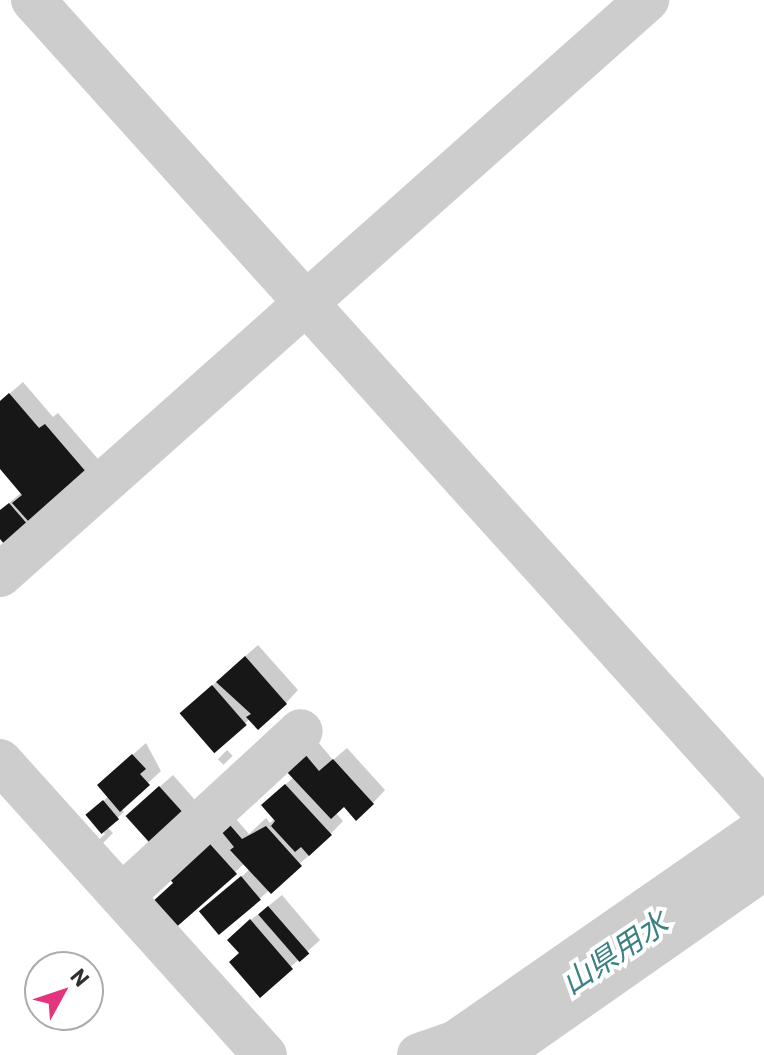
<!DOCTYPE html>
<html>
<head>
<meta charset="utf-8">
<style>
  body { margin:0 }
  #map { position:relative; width:764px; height:1055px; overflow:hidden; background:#fff; font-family:Barlow,"Noto Sans JP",sans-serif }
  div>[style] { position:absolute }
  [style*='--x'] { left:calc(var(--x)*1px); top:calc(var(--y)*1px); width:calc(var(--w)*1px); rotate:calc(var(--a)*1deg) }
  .shadow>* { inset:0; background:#0003; transform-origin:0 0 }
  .building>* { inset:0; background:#171717; transform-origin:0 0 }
  .minor>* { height:44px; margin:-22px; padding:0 22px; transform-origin:22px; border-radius:22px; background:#cdcdcd }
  span { translate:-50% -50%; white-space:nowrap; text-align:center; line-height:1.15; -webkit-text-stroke:8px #fff; paint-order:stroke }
  .water-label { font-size:30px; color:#3a8184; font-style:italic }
  .north { position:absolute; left:24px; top:951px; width:80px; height:80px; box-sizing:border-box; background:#fff; border:2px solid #acacac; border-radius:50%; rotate:50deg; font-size:22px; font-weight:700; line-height:32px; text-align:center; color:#303030 }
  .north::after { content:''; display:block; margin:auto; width:28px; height:36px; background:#e3357d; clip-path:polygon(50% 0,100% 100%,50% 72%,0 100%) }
</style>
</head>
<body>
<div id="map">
  <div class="shadow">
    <i style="clip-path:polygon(23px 382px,53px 417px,58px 413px,98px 459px,27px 525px,0 536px,0 511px,22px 492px,0 465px,0 402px)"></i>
    <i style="clip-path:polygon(258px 645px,298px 690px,286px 703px,252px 717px,217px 749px,195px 701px)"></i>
    <i style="clip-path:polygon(318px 742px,333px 760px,347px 748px,385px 790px,373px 803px,344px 805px,335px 812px,343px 821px,313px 852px,219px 934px,215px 900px,250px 869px,245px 863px,235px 872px,175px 883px,172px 878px,236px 819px,249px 834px,266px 818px,270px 823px,275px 818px,276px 793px,294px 777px,288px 770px)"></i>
    <i style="clip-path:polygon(146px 743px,161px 771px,121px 808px,124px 812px,107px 827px,113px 833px,99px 847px,95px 843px,105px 834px,88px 815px,109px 796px,112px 773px)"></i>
    <i style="left:227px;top:750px;width:8px;height:13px;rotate:45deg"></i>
    <i style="clip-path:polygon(173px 775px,195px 800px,183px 812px,140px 804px)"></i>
    <i style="clip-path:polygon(282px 895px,320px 940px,260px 995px,241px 952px,242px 927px)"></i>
  </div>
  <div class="building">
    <i style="clip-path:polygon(9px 393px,39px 428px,45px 424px,87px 473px,29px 522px,12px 503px,22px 495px,0 469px,0 401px)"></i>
    <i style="clip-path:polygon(9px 503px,29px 526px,6px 546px,0 539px,0 510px)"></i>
    <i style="clip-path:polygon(245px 656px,287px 704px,258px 730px,246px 717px,251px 714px,216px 682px)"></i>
    <i style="left:212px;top:685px;width:53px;height:43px;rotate:49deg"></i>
    <i style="clip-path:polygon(304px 753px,319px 771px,333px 759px,374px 804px,356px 821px,344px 807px,331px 819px,285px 770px)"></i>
    <i style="clip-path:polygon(132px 754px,146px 769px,140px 774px,150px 785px,120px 812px,97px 785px)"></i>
    <i style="clip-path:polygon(285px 784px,332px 835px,309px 856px,301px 847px,295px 852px,271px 826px,275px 821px,261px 805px)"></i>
    <i style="left:159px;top:786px;width:38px;height:45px;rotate:48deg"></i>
    <i style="left:103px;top:800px;width:25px;height:23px;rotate:50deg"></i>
    <i style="clip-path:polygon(229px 824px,242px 839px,266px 826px,302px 866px,271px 894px,230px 850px,234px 847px,221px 831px)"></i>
    <i style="clip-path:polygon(209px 843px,237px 874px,173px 930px,150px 904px,173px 883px,169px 878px)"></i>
    <i style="left:241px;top:876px;width:31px;height:55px;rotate:50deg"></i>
    <i style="left:268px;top:906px;width:63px;height:13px;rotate:49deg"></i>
    <i style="clip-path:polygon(250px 919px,293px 969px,260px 998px,229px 962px,239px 953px,227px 940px)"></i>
  </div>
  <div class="minor">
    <i style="--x:33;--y:0;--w:1092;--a:47.97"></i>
    <i style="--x:0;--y:575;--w:866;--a:-41.63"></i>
    <i style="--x:0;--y:761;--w:396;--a:48"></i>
    <i style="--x:122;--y:896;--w:243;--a:-42.7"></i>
    <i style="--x:419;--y:1055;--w:39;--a:-19"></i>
    <i style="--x:456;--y:1042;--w:375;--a:-34.8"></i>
    <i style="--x:497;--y:1055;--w:326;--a:-35"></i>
  </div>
  <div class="water-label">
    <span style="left:614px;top:952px;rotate:-34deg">山県用水</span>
  </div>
  <div class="north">N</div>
</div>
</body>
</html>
